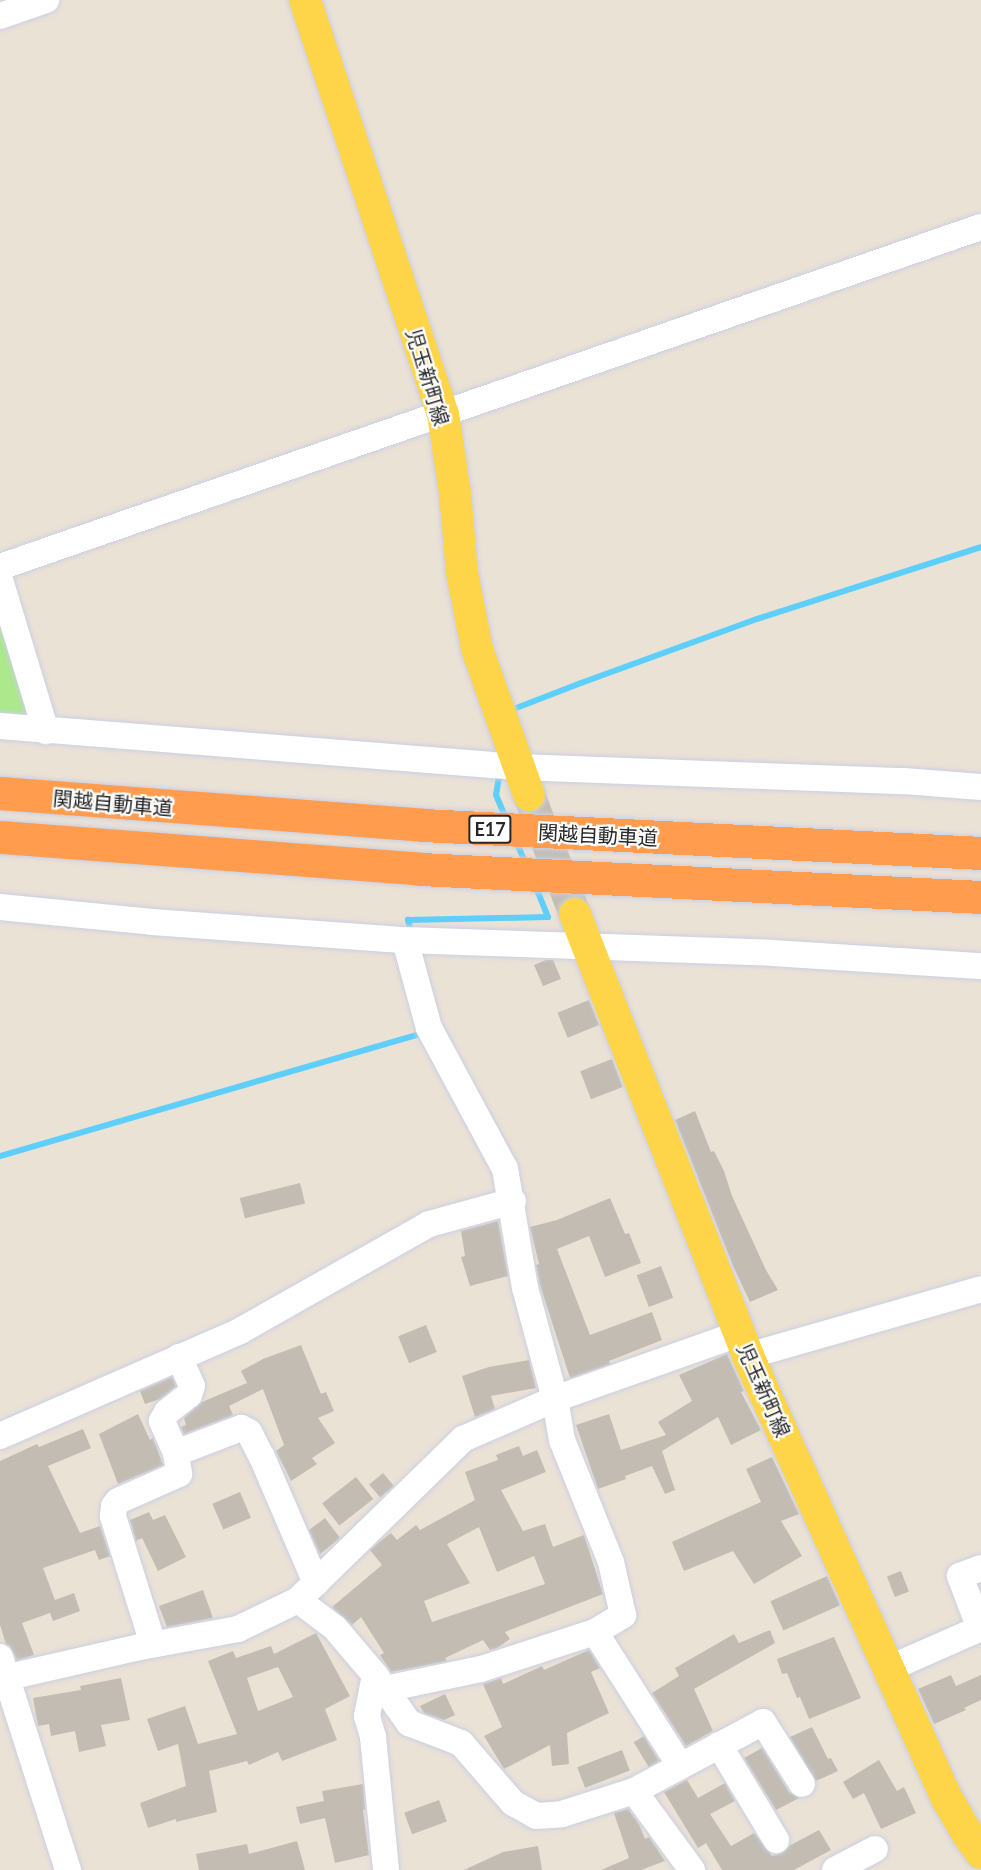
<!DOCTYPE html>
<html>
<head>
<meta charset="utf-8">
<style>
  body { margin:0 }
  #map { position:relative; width:981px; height:1870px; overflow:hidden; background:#ebe2d6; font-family:Lato,"Noto Sans JP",sans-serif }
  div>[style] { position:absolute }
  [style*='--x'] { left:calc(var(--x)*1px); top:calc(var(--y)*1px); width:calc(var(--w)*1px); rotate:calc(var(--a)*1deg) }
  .green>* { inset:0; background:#abe98c }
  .stream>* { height:6px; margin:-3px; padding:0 3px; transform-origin:3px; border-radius:3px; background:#5dcffa }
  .building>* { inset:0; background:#c2bcb3; transform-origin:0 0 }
  .major-tunnel>* { height:32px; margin-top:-16px; transform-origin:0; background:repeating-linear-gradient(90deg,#c4bdb3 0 32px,transparent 0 48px) }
  .roads { filter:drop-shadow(0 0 2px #cbcfe2) drop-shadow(0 0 2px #cbcfe2) }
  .minor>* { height:26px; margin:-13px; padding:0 13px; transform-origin:13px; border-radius:13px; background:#fff }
  .major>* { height:32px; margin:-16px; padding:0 16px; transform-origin:16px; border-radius:16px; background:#fed549 }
  .highway>* { height:33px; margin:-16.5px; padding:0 16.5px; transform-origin:16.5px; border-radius:16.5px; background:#ff9c4d }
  span { translate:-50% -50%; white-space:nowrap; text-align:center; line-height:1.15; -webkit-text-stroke:4.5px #fff; paint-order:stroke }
  .shield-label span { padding:2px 4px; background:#fff; border:2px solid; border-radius:4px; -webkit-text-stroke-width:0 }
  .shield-label { font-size:18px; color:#272727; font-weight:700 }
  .street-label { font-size:20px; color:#272727 }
</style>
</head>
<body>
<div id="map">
  <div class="green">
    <i style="clip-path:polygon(0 615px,36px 723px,0 718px)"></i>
  </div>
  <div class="stream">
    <i style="--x:511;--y:713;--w:3;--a:-90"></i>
    <i style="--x:511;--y:710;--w:75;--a:-21.1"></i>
    <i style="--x:581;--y:683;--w:187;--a:-20"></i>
    <i style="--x:757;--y:619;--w:235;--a:-17.8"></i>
    <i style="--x:500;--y:770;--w:25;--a:99"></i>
    <i style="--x:496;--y:795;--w:25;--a:67"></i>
    <i style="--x:516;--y:841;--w:26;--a:67"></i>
    <i style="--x:412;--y:935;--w:16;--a:-105"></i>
    <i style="--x:408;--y:920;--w:140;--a:-1.2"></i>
    <i style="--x:548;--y:917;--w:35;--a:-112"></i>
    <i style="--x:0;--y:1156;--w:437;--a:-16.2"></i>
    <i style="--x:420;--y:1034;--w:4;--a:-76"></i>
  </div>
  <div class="building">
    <i style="clip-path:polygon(546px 960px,553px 960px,561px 979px,543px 986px,534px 965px)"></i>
    <i style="left:589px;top:1000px;width:27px;height:34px;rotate:68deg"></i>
    <i style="left:612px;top:1059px;width:30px;height:34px;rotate:69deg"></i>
    <i style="clip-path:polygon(695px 1111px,711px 1152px,714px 1151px,724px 1171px,732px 1196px,766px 1270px,778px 1290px,750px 1302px,733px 1266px,675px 1120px)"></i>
    <i style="left:300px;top:1183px;width:21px;height:62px;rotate:76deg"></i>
    <i style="clip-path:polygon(610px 1198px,625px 1234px,629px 1233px,641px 1263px,605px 1277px,589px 1236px,557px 1249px,590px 1335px,652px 1312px,662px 1340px,609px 1361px,610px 1364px,570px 1378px,540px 1285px,536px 1265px,539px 1264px,530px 1227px,557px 1220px)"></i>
    <i style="clip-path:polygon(498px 1221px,508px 1276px,470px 1286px,461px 1257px,465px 1256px,461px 1231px)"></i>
    <i style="left:661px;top:1266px;width:34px;height:26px;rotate:69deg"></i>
    <i style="left:426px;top:1325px;width:29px;height:30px;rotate:68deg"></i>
    <i style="clip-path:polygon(301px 1345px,321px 1394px,326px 1392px,334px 1411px,318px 1418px,335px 1443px,312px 1458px,317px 1464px,291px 1481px,276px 1451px,284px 1445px,263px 1389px,229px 1406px,233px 1415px,184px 1434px,181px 1427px,186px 1425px,184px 1418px,202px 1402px,247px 1383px,241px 1371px,263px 1359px)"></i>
    <i style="clip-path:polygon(727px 1354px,744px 1391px,741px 1392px,761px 1430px,731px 1445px,718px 1417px,662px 1451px,675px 1490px,665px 1494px,652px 1466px,625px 1476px,626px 1479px,598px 1489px,576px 1425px,609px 1414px,621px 1450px,666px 1435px,658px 1422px,692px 1401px,679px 1375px)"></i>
    <i style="clip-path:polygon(529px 1360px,536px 1388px,491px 1396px,495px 1409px,475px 1417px,462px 1376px,489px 1367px)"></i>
    <i style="clip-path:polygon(172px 1377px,176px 1386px,160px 1399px,145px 1404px,140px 1391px)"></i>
    <i style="clip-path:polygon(138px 1414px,150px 1440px,153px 1438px,163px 1465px,118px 1484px,99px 1434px)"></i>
    <i style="clip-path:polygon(83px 1429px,91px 1448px,48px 1466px,80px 1533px,100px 1526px,110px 1556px,99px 1560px,95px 1550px,43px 1568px,55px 1600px,74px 1593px,80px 1611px,53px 1621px,50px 1613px,22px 1623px,34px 1655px,17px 1660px,10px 1646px,6px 1644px,0 1625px,0 1461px,37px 1444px,39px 1447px)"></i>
    <i style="clip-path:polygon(evenodd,519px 1446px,523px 1456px,537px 1450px,546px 1472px,501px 1490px,523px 1531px,545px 1524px,553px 1547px,584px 1535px,603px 1594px,505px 1632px,510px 1639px,497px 1648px,490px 1650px,483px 1640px,445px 1658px,447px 1661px,391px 1672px,380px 1655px,384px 1653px,361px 1617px,352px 1625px,332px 1607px,382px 1565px,370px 1550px,378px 1543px,391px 1533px,397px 1540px,416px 1525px,420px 1530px,475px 1500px,465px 1472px,498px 1460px,496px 1455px,519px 1446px,479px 1527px,497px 1572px,534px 1556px,545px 1584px,432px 1622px,424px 1601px,470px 1583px,447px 1544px,479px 1527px)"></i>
    <i style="clip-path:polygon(772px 1457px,799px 1514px,781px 1521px,802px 1556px,754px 1584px,733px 1551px,684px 1571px,672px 1542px,761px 1502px,746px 1469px)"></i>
    <i style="left:383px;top:1473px;width:17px;height:18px;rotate:50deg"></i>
    <i style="left:356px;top:1477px;width:28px;height:43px;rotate:52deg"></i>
    <i style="left:240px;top:1492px;width:28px;height:30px;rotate:67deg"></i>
    <i style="clip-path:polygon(149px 1512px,153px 1520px,165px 1515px,186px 1557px,158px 1571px,142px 1538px,136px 1541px,130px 1520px)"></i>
    <i style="clip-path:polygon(325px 1518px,340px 1538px,320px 1554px,309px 1530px)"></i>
    <i style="left:901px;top:1571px;width:22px;height:15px;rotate:69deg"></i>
    <i style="left:827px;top:1576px;width:32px;height:62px;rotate:66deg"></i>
    <i style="clip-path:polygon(203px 1590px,213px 1618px,167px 1627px,159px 1606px)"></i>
    <i style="clip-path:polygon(770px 1630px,775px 1643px,694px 1689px,713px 1731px,686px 1746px,652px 1693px,679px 1676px,675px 1668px,734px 1634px,739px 1643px)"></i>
    <i style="clip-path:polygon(evenodd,316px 1633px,350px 1696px,325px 1709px,337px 1740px,282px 1761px,278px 1752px,249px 1765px,247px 1761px,209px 1771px,217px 1812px,176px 1822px,176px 1819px,148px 1828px,140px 1803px,186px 1786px,178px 1744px,158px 1751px,147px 1719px,185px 1706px,198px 1744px,237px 1734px,208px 1661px,233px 1651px,236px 1658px,271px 1646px,274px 1654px,316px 1633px,278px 1667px,293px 1697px,258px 1711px,247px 1678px,278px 1667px)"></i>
    <i style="clip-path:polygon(834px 1637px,861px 1698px,809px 1719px,800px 1697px,797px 1698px,787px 1673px,782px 1674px,777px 1659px)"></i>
    <i style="clip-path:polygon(589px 1650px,600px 1668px,591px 1672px,609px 1713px,567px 1733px,569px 1764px,552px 1766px,550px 1745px,504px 1769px,484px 1736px,502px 1727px,483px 1684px,501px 1678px,503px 1684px,542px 1666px,544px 1670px)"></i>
    <i style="clip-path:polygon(951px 1675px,956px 1686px,981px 1675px,981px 1700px,964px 1708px,966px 1710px,934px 1724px,918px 1689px)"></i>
    <i style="clip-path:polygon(121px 1678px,130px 1720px,101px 1725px,106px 1746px,79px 1752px,75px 1731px,51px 1736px,49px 1724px,38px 1726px,33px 1698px,81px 1690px,80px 1686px)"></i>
    <i style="clip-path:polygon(445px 1694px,455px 1715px,444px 1720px,424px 1713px,420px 1706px)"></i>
    <i style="clip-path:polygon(812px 1727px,828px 1759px,831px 1758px,838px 1771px,816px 1781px,790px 1737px)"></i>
    <i style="left:644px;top:1736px;width:29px;height:12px;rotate:59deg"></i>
    <i style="clip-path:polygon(762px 1748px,789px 1792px,799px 1798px,776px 1810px,744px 1758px)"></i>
    <i style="left:622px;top:1750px;width:22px;height:48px;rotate:69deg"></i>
    <i style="clip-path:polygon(879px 1760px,897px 1791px,904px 1787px,916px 1813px,881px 1829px,864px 1793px,853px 1799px,843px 1782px)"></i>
    <i style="clip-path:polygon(687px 1780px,698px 1798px,725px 1783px,735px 1801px,710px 1814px,731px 1846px,754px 1833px,772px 1856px,783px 1853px,789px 1846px,819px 1830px,831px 1850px,794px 1870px,722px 1870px,706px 1843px,698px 1848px,664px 1792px)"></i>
    <i style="clip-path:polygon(363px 1784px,365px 1810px,363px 1810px,369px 1855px,335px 1863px,325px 1818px,300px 1824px,296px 1807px,324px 1801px,322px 1791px)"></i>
    <i style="left:439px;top:1800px;width:23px;height:37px;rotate:70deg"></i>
    <i style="clip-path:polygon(628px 1809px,639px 1824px,645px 1839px,649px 1837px,665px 1861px,641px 1870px,601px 1870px,629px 1858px,614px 1813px)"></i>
    <i style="clip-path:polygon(297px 1841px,305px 1870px,199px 1870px,196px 1854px,247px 1844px,249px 1854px)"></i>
    <i style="clip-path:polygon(538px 1846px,542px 1870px,464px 1870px,503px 1852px)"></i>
  </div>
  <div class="major-tunnel">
    <i style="--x:529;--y:795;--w:128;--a:68.9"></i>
  </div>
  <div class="roads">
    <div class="minor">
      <i style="--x:0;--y:16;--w:49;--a:-19.2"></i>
      <i style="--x:0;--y:567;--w:1038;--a:-19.12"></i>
      <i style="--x:0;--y:580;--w:158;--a:73.1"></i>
      <i style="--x:0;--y:726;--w:520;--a:4.53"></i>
      <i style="--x:518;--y:767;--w:386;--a:2.1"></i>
      <i style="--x:904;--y:781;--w:77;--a:4.5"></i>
      <i style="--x:0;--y:907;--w:153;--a:5.6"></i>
      <i style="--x:152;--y:922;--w:254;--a:4.1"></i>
      <i style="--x:405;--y:940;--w:367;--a:2"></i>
      <i style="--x:772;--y:953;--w:209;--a:3.6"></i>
      <i style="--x:748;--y:1356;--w:242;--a:-16"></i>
      <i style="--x:0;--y:1436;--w:262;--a:-23.6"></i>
      <i style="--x:240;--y:1331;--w:217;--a:-29.5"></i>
      <i style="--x:429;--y:1224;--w:87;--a:-15.3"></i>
      <i style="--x:176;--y:1453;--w:35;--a:-114"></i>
      <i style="--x:162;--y:1421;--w:10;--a:-61"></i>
      <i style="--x:167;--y:1412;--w:28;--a:-38"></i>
      <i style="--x:189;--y:1395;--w:9;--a:-72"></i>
      <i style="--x:192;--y:1386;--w:32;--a:-114"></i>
      <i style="--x:298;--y:1600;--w:46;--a:37.1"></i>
      <i style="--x:335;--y:1628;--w:62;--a:49.6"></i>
      <i style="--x:375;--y:1675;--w:59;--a:54.7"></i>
      <i style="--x:409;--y:1723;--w:56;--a:21"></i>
      <i style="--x:461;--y:1743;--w:79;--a:49.1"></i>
      <i style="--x:513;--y:1803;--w:26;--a:29"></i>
      <i style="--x:536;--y:1816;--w:26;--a:-4"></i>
      <i style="--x:562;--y:1814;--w:76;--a:-17.7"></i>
      <i style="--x:634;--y:1791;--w:146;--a:-28.1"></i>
      <i style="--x:763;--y:1722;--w:73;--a:57.8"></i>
      <i style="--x:980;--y:1629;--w:57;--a:-110.7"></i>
      <i style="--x:960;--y:1576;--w:22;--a:-21"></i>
      <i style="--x:595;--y:1632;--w:156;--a:57.5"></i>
      <i style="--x:153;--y:1644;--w:134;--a:-107.4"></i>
      <i style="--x:113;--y:1516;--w:10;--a:-84"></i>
      <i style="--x:114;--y:1506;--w:6;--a:-51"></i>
      <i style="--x:118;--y:1501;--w:67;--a:-23.9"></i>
      <i style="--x:179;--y:1474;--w:21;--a:-98"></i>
      <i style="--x:176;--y:1453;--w:70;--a:-21"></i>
      <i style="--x:241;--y:1428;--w:9;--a:27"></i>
      <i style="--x:249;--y:1432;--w:28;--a:63"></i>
      <i style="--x:262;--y:1457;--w:137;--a:66.8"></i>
      <i style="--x:0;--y:1657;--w:224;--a:72.3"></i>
      <i style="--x:888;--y:1669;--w:102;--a:-23.8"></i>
      <i style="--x:375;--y:1675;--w:42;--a:101"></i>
      <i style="--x:367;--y:1716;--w:22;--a:74"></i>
      <i style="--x:373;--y:1737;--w:134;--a:84.4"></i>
      <i style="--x:0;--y:1679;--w:144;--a:-12.9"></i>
      <i style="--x:140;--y:1647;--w:100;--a:-10.4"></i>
      <i style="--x:238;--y:1629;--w:67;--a:-25.8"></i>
      <i style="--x:298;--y:1600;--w:231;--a:-44.3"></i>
      <i style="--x:463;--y:1439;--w:100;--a:-23.5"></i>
      <i style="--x:555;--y:1399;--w:195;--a:-19.5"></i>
      <i style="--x:385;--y:1689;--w:98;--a:-11.8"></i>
      <i style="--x:481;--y:1669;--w:120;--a:-18"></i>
      <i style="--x:595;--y:1632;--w:33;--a:-31"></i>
      <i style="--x:623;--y:1615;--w:54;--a:-102.8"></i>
      <i style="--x:611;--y:1562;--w:131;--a:-111.9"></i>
      <i style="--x:562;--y:1440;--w:42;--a:-99.7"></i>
      <i style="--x:555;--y:1399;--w:115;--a:-105.1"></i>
      <i style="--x:525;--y:1288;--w:121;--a:-99.5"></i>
      <i style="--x:505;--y:1169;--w:160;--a:-118.3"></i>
      <i style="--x:429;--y:1028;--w:91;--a:-105.3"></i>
      <i style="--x:719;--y:1745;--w:111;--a:59"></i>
      <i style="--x:634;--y:1791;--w:98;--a:53.7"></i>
      <i style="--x:835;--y:1870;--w:45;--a:-27.7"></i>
    </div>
    <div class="major">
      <i style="--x:305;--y:0;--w:436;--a:71.6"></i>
      <i style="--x:443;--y:414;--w:80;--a:81.4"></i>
      <i style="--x:455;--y:493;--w:80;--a:85"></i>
      <i style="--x:462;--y:573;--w:77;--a:78.8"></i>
      <i style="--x:477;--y:649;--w:155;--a:70.4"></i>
      <i style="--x:575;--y:914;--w:475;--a:68.6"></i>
      <i style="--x:748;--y:1356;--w:487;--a:65.8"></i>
      <i style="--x:948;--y:1800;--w:40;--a:60.3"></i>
      <i style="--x:968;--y:1835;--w:22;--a:54"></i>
    </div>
    <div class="highway">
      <i style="--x:0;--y:793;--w:424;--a:4.3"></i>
      <i style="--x:423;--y:825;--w:559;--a:2.87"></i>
      <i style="--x:0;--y:837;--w:422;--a:4.3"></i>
      <i style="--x:421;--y:869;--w:561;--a:2.86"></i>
    </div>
  </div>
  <div class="shield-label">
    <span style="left:490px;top:829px">E17</span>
  </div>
  <div class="street-label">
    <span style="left:428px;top:377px;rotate:73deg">児玉新町線</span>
    <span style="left:113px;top:803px;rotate:5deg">関越自動車道</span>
    <span style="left:598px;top:835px;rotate:3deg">関越自動車道</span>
    <span style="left:764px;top:1390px;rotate:66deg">児玉新町線</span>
  </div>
</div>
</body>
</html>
